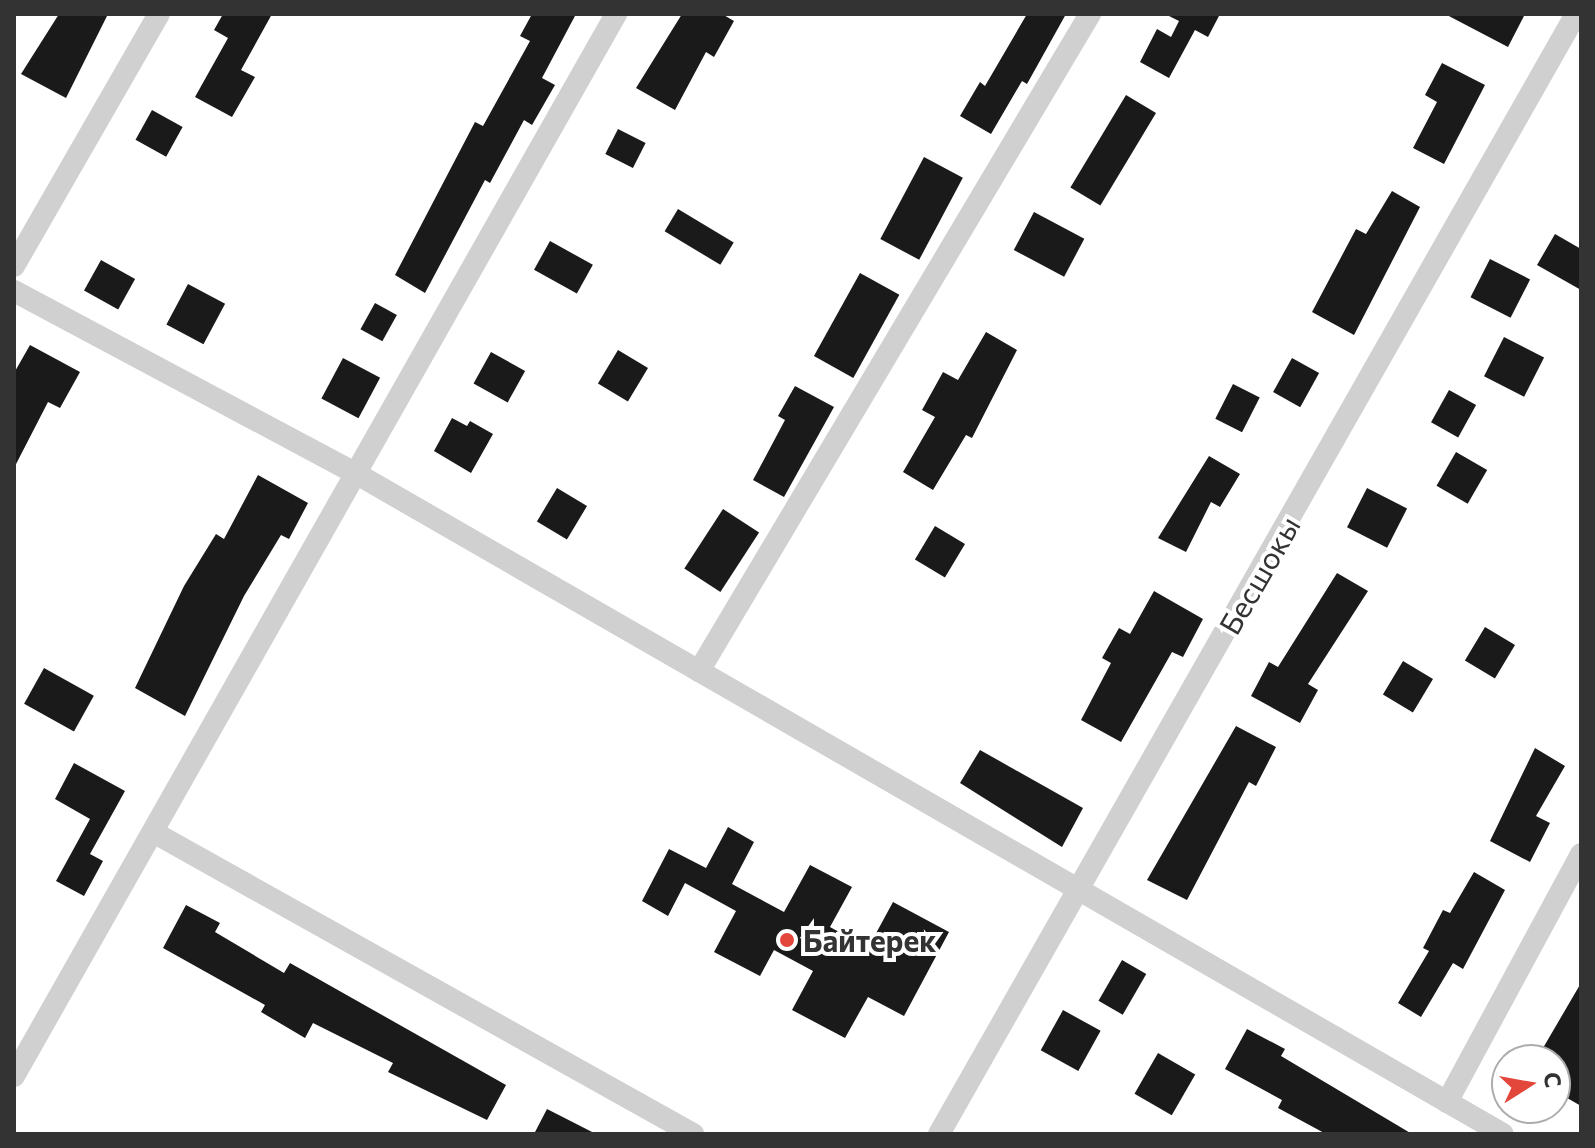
<!DOCTYPE html>
<html>
<head>
<meta charset="utf-8">
<style>
  body { margin:0 }
  #map { position:relative; width:1595px; height:1148px; overflow:hidden; background:#fff; font-family:Commissioner,sans-serif }
  div>[style] { position:absolute }
  [style*='--x'] { left:calc(var(--x)*1px); top:calc(var(--y)*1px); width:calc(var(--w)*1px); rotate:calc(var(--a)*1deg) }
  .building>* { inset:0; background:#1a1a1a; transform-origin:0 0 }
  .minor>* { height:22px; margin:-11px; padding:0 11px; transform-origin:11px; border-radius:11px; background:#d0d0d0 }
  .dots>* { width:22px; height:22px; translate:-50% -50%; box-sizing:border-box; border:4px solid #fff; border-radius:50% }
  span { translate:-50% -50%; white-space:nowrap; text-align:center; line-height:1.15; -webkit-text-stroke:8px #fff; paint-order:stroke }
  .street-label { font-size:30px; color:#333 }
  .poi-label { font-size:30px; color:#333; font-weight:700 }
  .left { translate:0 -50%; text-align:left }
  .frame { position:absolute; inset:0; border:16px solid #333; pointer-events:none }
  .north { position:absolute; left:1491px; top:1044px; width:80px; height:80px; box-sizing:border-box; background:#fff; border:2px solid #adadad; border-radius:50%; rotate:79deg; font-size:22px; font-weight:700; line-height:32px; text-align:center; color:#333 }
  .north::after { content:''; display:block; margin:auto; width:28px; height:36px; background:#e3463b; clip-path:polygon(50% 0,100% 100%,50% 72%,0 100%) }
</style>
</head>
<body>
<div id="map">
  <div class="building">
    <i style="clip-path:polygon(59px 14px,108px 14px,66px 98px,21px 74px)"></i>
    <i style="clip-path:polygon(223px 14px,272px 14px,241px 70px,255px 77px,232px 117px,195px 97px,228px 38px,214px 30px)"></i>
    <i style="clip-path:polygon(532px 14px,576px 14px,542px 78px,555px 85px,532px 125px,524px 120px,490px 183px,485px 180px,425px 293px,395px 275px,475px 122px,483px 126px,530px 41px,520px 36px)"></i>
    <i style="clip-path:polygon(682px 14px,722px 14px,734px 21px,714px 57px,706px 52px,675px 110px,636px 88px)"></i>
    <i style="clip-path:polygon(1027px 14px,1066px 14px,1027px 84px,1022px 81px,991px 134px,960px 116px,980px 82px,985px 86px)"></i>
    <i style="clip-path:polygon(1165px 14px,1220px 14px,1208px 37px,1195px 30px,1169px 78px,1140px 62px,1157px 29px,1171px 37px,1179px 21px)"></i>
    <i style="clip-path:polygon(1445px 14px,1525px 14px,1508px 47px)"></i>
    <i style="clip-path:polygon(1442px 63px,1485px 85px,1444px 164px,1413px 148px,1437px 102px,1425px 95px)"></i>
    <i style="left:1126px;top:95px;width:35px;height:108px;rotate:31deg"></i>
    <i style="left:152px;top:110px;width:35px;height:34px;rotate:29deg"></i>
    <i style="left:618px;top:129px;width:31px;height:28px;rotate:27deg"></i>
    <i style="left:924px;top:157px;width:44px;height:93px;rotate:28deg"></i>
    <i style="clip-path:polygon(1392px 191px,1420px 207px,1354px 335px,1312px 312px,1356px 229px,1366px 234px)"></i>
    <i style="left:678px;top:209px;width:65px;height:26px;rotate:31deg"></i>
    <i style="left:1034px;top:212px;width:57px;height:43px;rotate:28deg"></i>
    <i style="clip-path:polygon(1555px 234px,1581px 249px,1581px 290px,1537px 265px)"></i>
    <i style="left:550px;top:241px;width:49px;height:33px;rotate:29deg"></i>
    <i style="left:1490px;top:259px;width:45px;height:43px;rotate:27deg"></i>
    <i style="left:101px;top:260px;width:39px;height:35px;rotate:29deg"></i>
    <i style="left:860px;top:273px;width:45px;height:95px;rotate:29deg"></i>
    <i style="left:188px;top:284px;width:42px;height:46px;rotate:28deg"></i>
    <i style="left:375px;top:303px;width:25px;height:30px;rotate:29deg"></i>
    <i style="clip-path:polygon(986px 332px,1017px 350px,972px 438px,966px 435px,933px 490px,903px 472px,935px 417px,922px 410px,943px 372px,958px 380px)"></i>
    <i style="left:1504px;top:337px;width:45px;height:44px;rotate:27deg"></i>
    <i style="clip-path:polygon(30px 345px,80px 372px,60px 408px,48px 402px,14px 468px,14px 373px)"></i>
    <i style="left:618px;top:350px;width:35px;height:39px;rotate:31deg"></i>
    <i style="left:491px;top:352px;width:39px;height:36px;rotate:29deg"></i>
    <i style="left:343px;top:358px;width:42px;height:46px;rotate:28deg"></i>
    <i style="left:1292px;top:358px;width:31px;height:39px;rotate:29deg"></i>
    <i style="left:1233px;top:384px;width:30px;height:39px;rotate:27deg"></i>
    <i style="clip-path:polygon(795px 386px,834px 407px,784px 497px,753px 480px,785px 420px,778px 416px)"></i>
    <i style="left:1449px;top:390px;width:31px;height:37px;rotate:29deg"></i>
    <i style="clip-path:polygon(452px 418px,467px 426px,470px 421px,493px 434px,471px 473px,434px 451px)"></i>
    <i style="left:1456px;top:452px;width:36px;height:39px;rotate:30deg"></i>
    <i style="clip-path:polygon(1209px 456px,1240px 474px,1220px 507px,1211px 502px,1186px 552px,1158px 538px)"></i>
    <i style="clip-path:polygon(258px 475px,308px 503px,289px 539px,281px 535px,244px 596px,185px 716px,135px 688px,184px 586px,216px 534px,224px 539px)"></i>
    <i style="left:557px;top:488px;width:35px;height:39px;rotate:31deg"></i>
    <i style="left:1367px;top:488px;width:45px;height:44px;rotate:27deg"></i>
    <i style="left:723px;top:509px;width:43px;height:71px;rotate:33deg"></i>
    <i style="left:935px;top:526px;width:35px;height:39px;rotate:31deg"></i>
    <i style="clip-path:polygon(1337px 573px,1368px 591px,1308px 684px,1318px 690px,1300px 723px,1251px 696px,1269px 662px,1278px 667px)"></i>
    <i style="clip-path:polygon(1154px 591px,1203px 619px,1183px 657px,1172px 652px,1121px 742px,1081px 720px,1111px 663px,1102px 658px,1119px 628px,1130px 634px)"></i>
    <i style="left:1485px;top:627px;width:35px;height:39px;rotate:31deg"></i>
    <i style="left:1403px;top:661px;width:35px;height:39px;rotate:31deg"></i>
    <i style="left:44px;top:668px;width:57px;height:41px;rotate:29deg"></i>
    <i style="clip-path:polygon(1236px 726px,1276px 747px,1256px 786px,1249px 782px,1187px 900px,1147px 880px)"></i>
    <i style="clip-path:polygon(1535px 748px,1565px 766px,1536px 816px,1550px 823px,1530px 862px,1490px 841px)"></i>
    <i style="clip-path:polygon(980px 750px,1083px 808px,1062px 847px,960px 783px)"></i>
    <i style="clip-path:polygon(74px 763px,125px 791px,90px 854px,103px 861px,84px 896px,56px 881px,90px 819px,55px 799px)"></i>
    <i style="clip-path:polygon(728px 827px,754px 842px,732px 884px,784px 912px,810px 865px,852px 887px,830px 927px,868px 948px,893px 902px,949px 932px,904px 1016px,868px 997px,845px 1038px,792px 1010px,813px 971px,774px 950px,760px 976px,714px 952px,736px 911px,685px 883px,668px 916px,642px 901px,669px 849px,706px 868px)"></i>
    <i style="clip-path:polygon(1474px 872px,1505px 890px,1463px 969px,1453px 963px,1421px 1017px,1398px 1003px,1429px 951px,1423px 948px,1443px 910px,1450px 913px)"></i>
    <i style="clip-path:polygon(186px 905px,220px 923px,215px 932px,284px 973px,290px 963px,506px 1085px,487px 1120px,388px 1072px,393px 1063px,313px 1023px,305px 1038px,261px 1012px,265px 1005px,163px 948px)"></i>
    <i style="left:1122px;top:960px;width:28px;height:47px;rotate:30deg"></i>
    <i style="clip-path:polygon(1581px 983px,1581px 1106px,1555px 1091px,1555px 1060px,1536px 1060px)"></i>
    <i style="left:1063px;top:1010px;width:43px;height:46px;rotate:29deg"></i>
    <i style="clip-path:polygon(1247px 1029px,1285px 1049px,1281px 1056px,1412px 1134px,1326px 1134px,1278px 1108px,1282px 1100px,1225px 1069px)"></i>
    <i style="left:1158px;top:1053px;width:43px;height:47px;rotate:30deg"></i>
    <i style="clip-path:polygon(547px 1109px,596px 1134px,534px 1134px)"></i>
  </div>
  <div class="minor">
    <i style="--x:14;--y:266;--w:291;--a:-60.1"></i>
    <i style="--x:14;--y:291;--w:389;--a:28.1"></i>
    <i style="--x:357;--y:474;--w:1322;--a:29.94"></i>
    <i style="--x:699;--y:671;--w:765;--a:-59.24"></i>
    <i style="--x:153;--y:832;--w:619;--a:29.22"></i>
    <i style="--x:14;--y:1076;--w:1221;--a:-60.45"></i>
    <i style="--x:1447;--y:1102;--w:282;--a:-61.6"></i>
    <i style="--x:939;--y:1134;--w:1288;--a:-60.37"></i>
  </div>
  <div class="dots">
    <i style="left:787px;top:940px;background:#e3463b"></i>
  </div>
  <div class="street-label">
    <span style="left:1259px;top:575px;rotate:-60deg">Бесшокы</span>
  </div>
  <div class="poi-label">
    <span class="left" style="left:803px;top:940px">Байтерек</span>
  </div>
  <div class="frame"></div>
  <div class="north">С</div>
</div>
</body>
</html>
